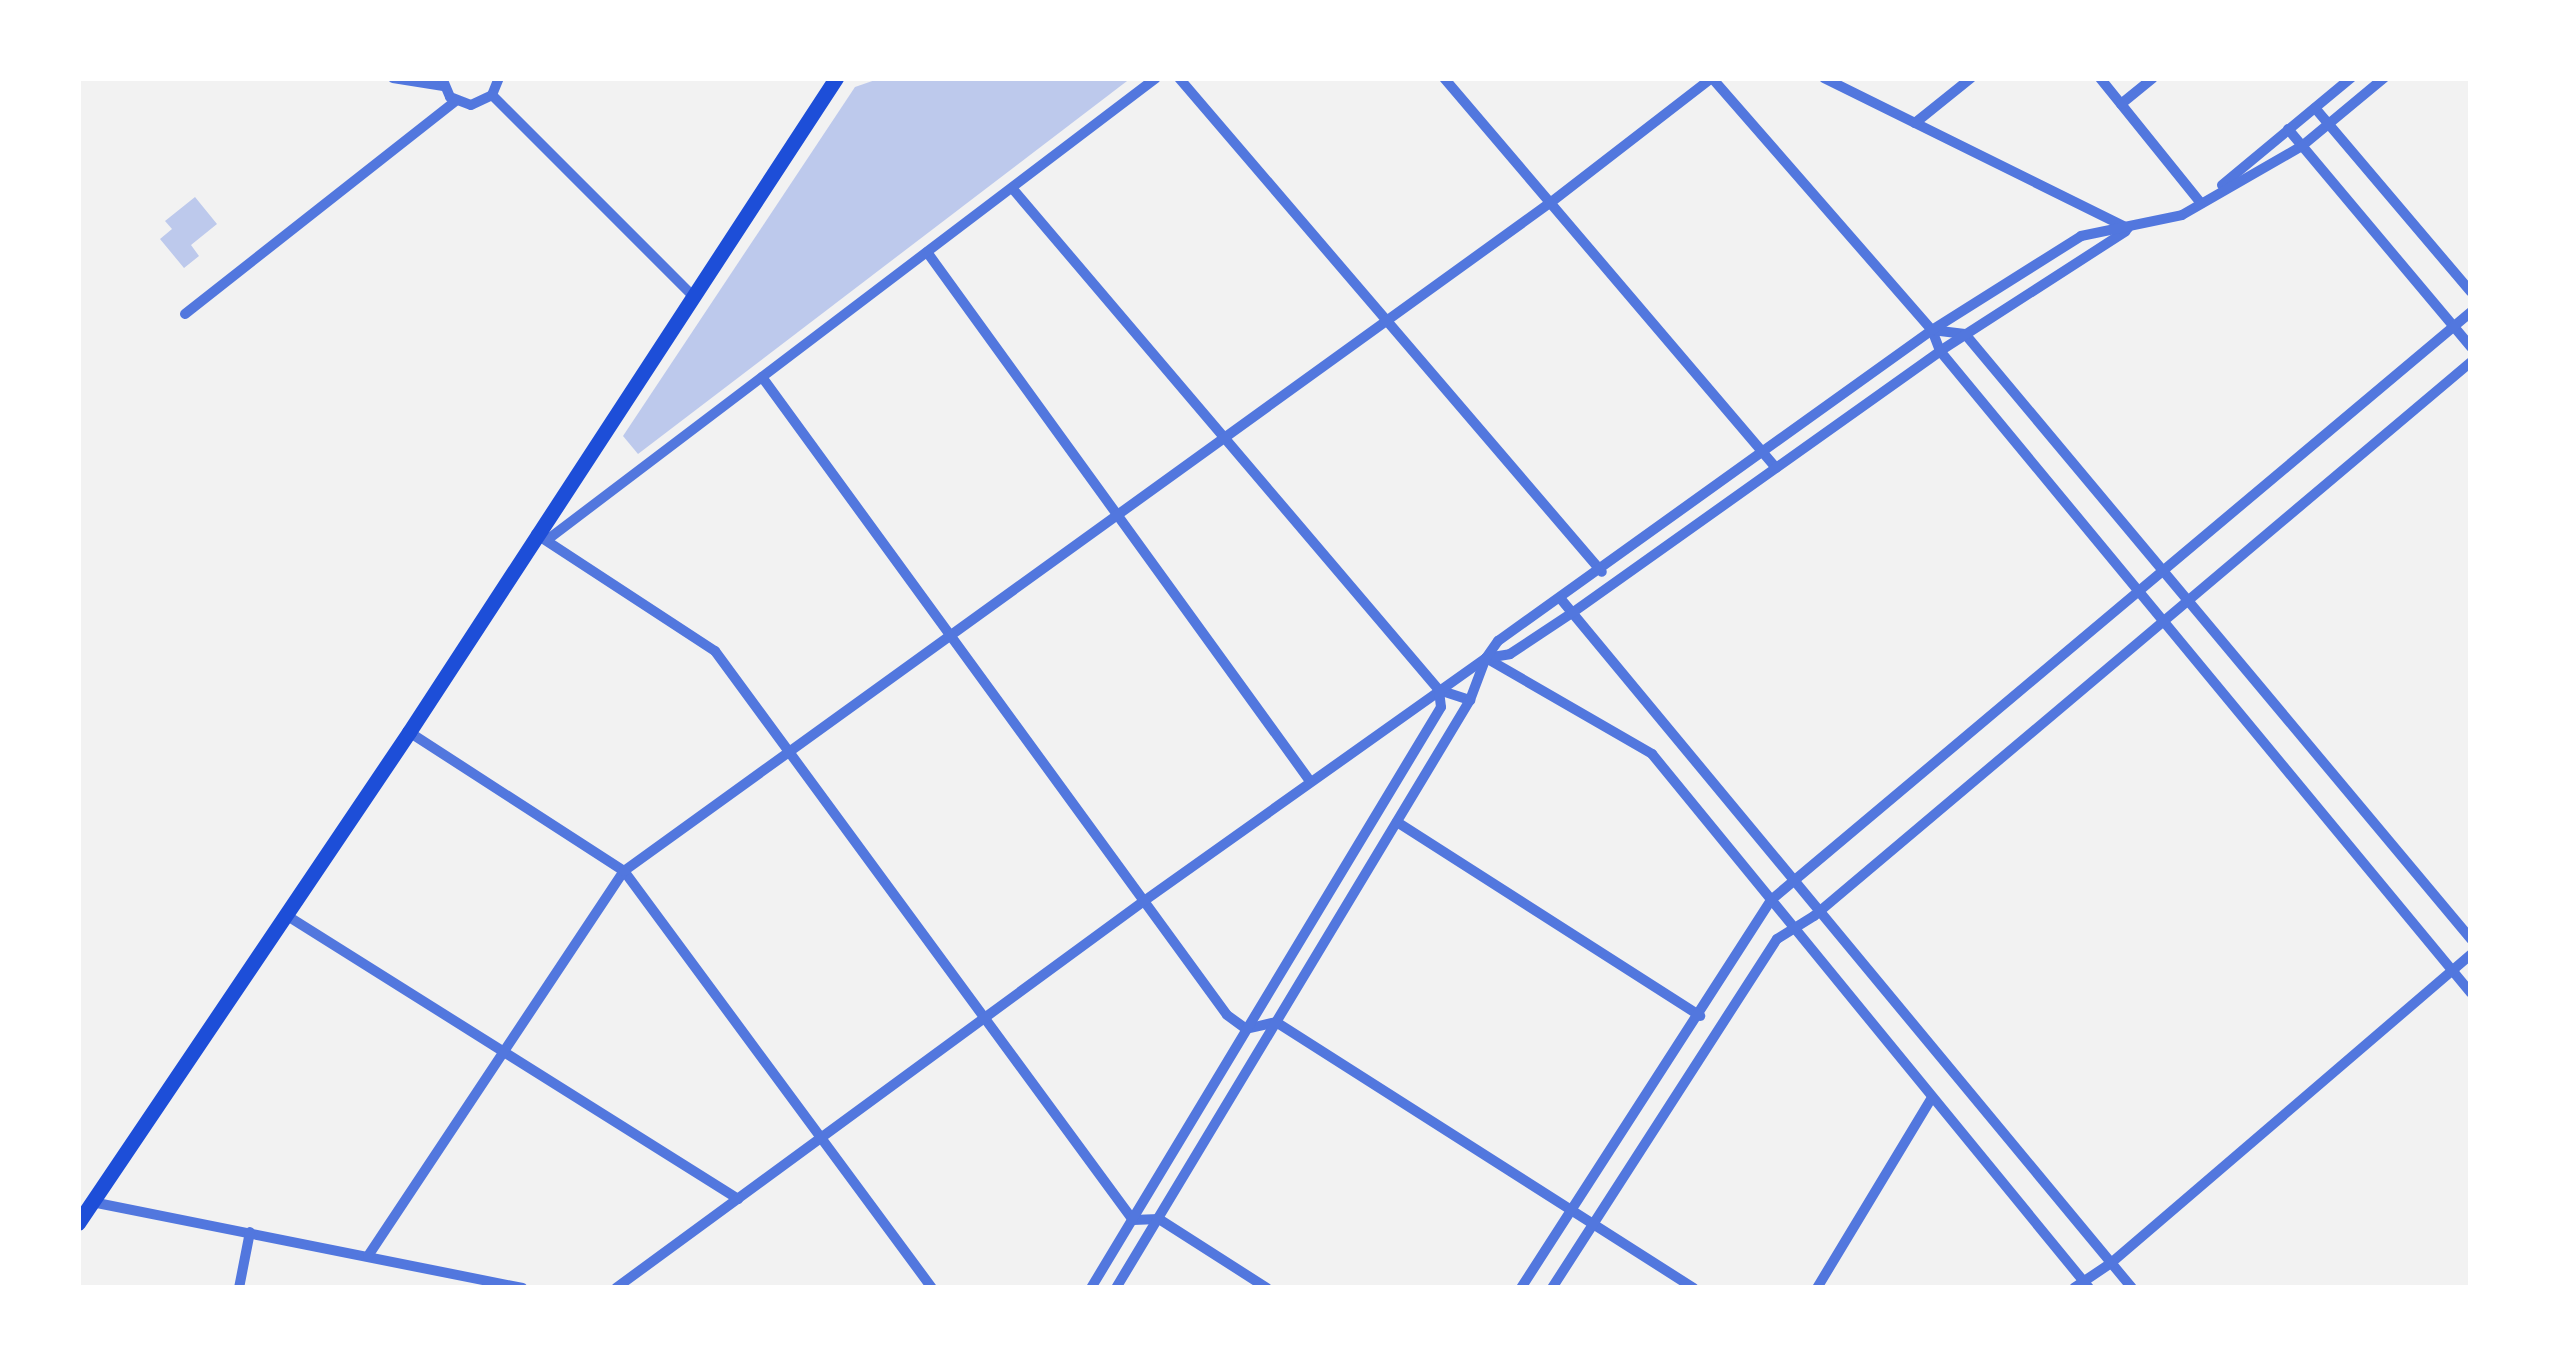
<!DOCTYPE html>
<html>
<head>
<meta charset="utf-8">
<style>
  body { margin:0 }
  #map { position:relative; width:2549px; height:1366px; overflow:hidden; background:#f2f2f2; font-family:"Open Sans",sans-serif }
  div>[style] { position:absolute }
  [style*='--x'] { left:calc(var(--x)*1px); top:calc(var(--y)*1px); width:calc(var(--w)*1px); rotate:calc(var(--a)*1deg) }
  .building>* { inset:0; background:#bdc9ec }
  .minor>* { height:10px; margin:-5px; padding:0 5px; transform-origin:5px; border-radius:5px; background:#5277de }
  .secondary>* { height:15px; margin:-7.5px; padding:0 7.5px; transform-origin:7.5px; border-radius:7.5px; background:#1d4ed8 }
  span { translate:-50% -50%; white-space:nowrap; text-align:center; line-height:1.15; -webkit-text-stroke:12px #fff; paint-order:stroke }
  .frame { position:absolute; inset:0; border:81px solid #fff; pointer-events:none }
</style>
</head>
<body>
<div id="map">
  <div class="building">
    <i style="clip-path:polygon(881px 78px,1131px 78px,638px 454px,623px 436px,855px 87px)"></i>
    <i style="clip-path:polygon(195px 197px,217px 224px,191px 245px,199px 256px,184px 268px,160px 239px,172px 229px,165px 221px)"></i>
  </div>
  <div class="minor">
    <i style="--x:393;--y:78;--w:51;--a:9.1"></i>
    <i style="--x:442;--y:78;--w:21;--a:67"></i>
    <i style="--x:450;--y:97;--w:22;--a:21"></i>
    <i style="--x:471;--y:105;--w:23;--a:-25"></i>
    <i style="--x:492;--y:95;--w:18;--a:-68"></i>
    <i style="--x:1179;--y:78;--w:650;--a:49.43"></i>
    <i style="--x:1444;--y:78;--w:512;--a:49.59"></i>
    <i style="--x:1712;--y:78;--w:335;--a:48.9"></i>
    <i style="--x:1932;--y:330;--w:22;--a:69"></i>
    <i style="--x:1940;--y:351;--w:833;--a:50.41"></i>
    <i style="--x:1824;--y:78;--w:339;--a:26.3"></i>
    <i style="--x:2100;--y:78;--w:161;--a:51.1"></i>
    <i style="--x:492;--y:95;--w:281;--a:45"></i>
    <i style="--x:2121;--y:104;--w:41;--a:-39.1"></i>
    <i style="--x:2315;--y:108;--w:241;--a:49.7"></i>
    <i style="--x:1915;--y:123;--w:72;--a:-38.8"></i>
    <i style="--x:2288;--y:129;--w:285;--a:50"></i>
    <i style="--x:2222;--y:185;--w:168;--a:-39.7"></i>
    <i style="--x:1012;--y:188;--w:659;--a:49.62"></i>
    <i style="--x:1439;--y:690;--w:33;--a:18"></i>
    <i style="--x:927;--y:252;--w:653;--a:54.1"></i>
    <i style="--x:185;--y:314;--w:345;--a:-38.2"></i>
    <i style="--x:1932;--y:330;--w:33;--a:7"></i>
    <i style="--x:1965;--y:334;--w:789;--a:50.09"></i>
    <i style="--x:762;--y:377;--w:789;--a:53.91"></i>
    <i style="--x:1227;--y:1015;--w:24;--a:36"></i>
    <i style="--x:1246;--y:1029;--w:31;--a:-13"></i>
    <i style="--x:1276;--y:1022;--w:495;--a:32.5"></i>
    <i style="--x:536;--y:534;--w:214;--a:33.2"></i>
    <i style="--x:715;--y:651;--w:706;--a:53.7"></i>
    <i style="--x:1133;--y:1220;--w:26;--a:-2"></i>
    <i style="--x:1159;--y:1219;--w:128;--a:32.6"></i>
    <i style="--x:547;--y:540;--w:764;--a:-37.18"></i>
    <i style="--x:1560;--y:598;--w:896;--a:50.34"></i>
    <i style="--x:1486;--y:658;--w:192;--a:30"></i>
    <i style="--x:1652;--y:754;--w:690;--a:50.7"></i>
    <i style="--x:1486;--y:658;--w:24;--a:-9"></i>
    <i style="--x:1510;--y:654;--w:74;--a:-33.5"></i>
    <i style="--x:1572;--y:613;--w:452;--a:-35.4"></i>
    <i style="--x:1940;--y:351;--w:221;--a:-32.8"></i>
    <i style="--x:409;--y:732;--w:256;--a:32.9"></i>
    <i style="--x:624;--y:871;--w:518;--a:53.55"></i>
    <i style="--x:1397;--y:822;--w:360;--a:32.6"></i>
    <i style="--x:286;--y:915;--w:534;--a:32.14"></i>
    <i style="--x:92;--y:1202;--w:439;--a:11.3"></i>
    <i style="--x:368;--y:1256;--w:462;--a:-56.4"></i>
    <i style="--x:624;--y:871;--w:1142;--a:-35.81"></i>
    <i style="--x:1550;--y:203;--w:205;--a:-37.7"></i>
    <i style="--x:239;--y:1288;--w:57;--a:-78.9"></i>
    <i style="--x:616;--y:1288;--w:655;--a:-36.24"></i>
    <i style="--x:1144;--y:901;--w:420;--a:-35.4"></i>
    <i style="--x:1486;--y:658;--w:21;--a:-55"></i>
    <i style="--x:1498;--y:641;--w:534;--a:-35.62"></i>
    <i style="--x:1932;--y:330;--w:176;--a:-32.2"></i>
    <i style="--x:2081;--y:236;--w:103;--a:-11.7"></i>
    <i style="--x:2182;--y:215;--w:138;--a:-29.9"></i>
    <i style="--x:2302;--y:146;--w:107;--a:-39.7"></i>
    <i style="--x:1091;--y:1288;--w:678;--a:-58.93"></i>
    <i style="--x:1441;--y:707;--w:17;--a:-97"></i>
    <i style="--x:1116;--y:1288;--w:686;--a:-58.95"></i>
    <i style="--x:1470;--y:700;--w:43;--a:-69.4"></i>
    <i style="--x:1521;--y:1288;--w:462;--a:-57.2"></i>
    <i style="--x:1771;--y:900;--w:914;--a:-40.03"></i>
    <i style="--x:1552;--y:1288;--w:415;--a:-57.2"></i>
    <i style="--x:1777;--y:939;--w:44;--a:-31.9"></i>
    <i style="--x:1814;--y:916;--w:859;--a:-40.14"></i>
    <i style="--x:1817;--y:1288;--w:221;--a:-58.9"></i>
    <i style="--x:2074;--y:1288;--w:45;--a:-34"></i>
    <i style="--x:2111;--y:1263;--w:474;--a:-40.6"></i>
  </div>
  <div class="secondary">
    <i style="--x:78;--y:1223;--w:592;--a:-56.01"></i>
    <i style="--x:409;--y:732;--w:781;--a:-56.86"></i>
  </div>
  <div class="frame"></div>
</div>
</body>
</html>
